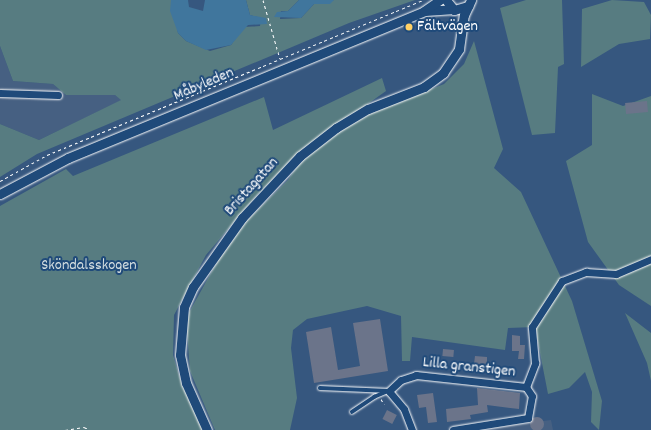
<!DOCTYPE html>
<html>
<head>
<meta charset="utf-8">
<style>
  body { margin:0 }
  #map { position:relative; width:651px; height:430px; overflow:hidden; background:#36577f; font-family:Dekko,sans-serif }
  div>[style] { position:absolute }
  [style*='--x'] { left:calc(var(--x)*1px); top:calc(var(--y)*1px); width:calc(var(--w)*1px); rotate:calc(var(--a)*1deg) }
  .built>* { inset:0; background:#466082 }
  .green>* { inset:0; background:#577c81 }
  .water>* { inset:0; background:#40769d }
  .building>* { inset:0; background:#6b748a; transform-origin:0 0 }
  .round { border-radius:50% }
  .path>* { height:1px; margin-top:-0.5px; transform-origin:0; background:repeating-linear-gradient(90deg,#fff 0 3px,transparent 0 6px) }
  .roads { filter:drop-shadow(0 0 1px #fff) drop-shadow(0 0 1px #fff) }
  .service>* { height:3.5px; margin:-1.75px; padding:0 1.75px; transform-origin:1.75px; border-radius:1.75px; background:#1f4a7a }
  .minor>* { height:7px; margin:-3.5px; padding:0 3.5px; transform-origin:3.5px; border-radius:3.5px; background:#1f4a7a }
  .tertiary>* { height:9px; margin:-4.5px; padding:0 4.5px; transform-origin:4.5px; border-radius:4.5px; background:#1f4a7a }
  .dots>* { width:11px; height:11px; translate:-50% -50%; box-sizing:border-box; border:2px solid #1f4a7a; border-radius:50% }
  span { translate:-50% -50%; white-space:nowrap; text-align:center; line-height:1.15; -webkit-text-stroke:4px #1f4a7a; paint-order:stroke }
  .poi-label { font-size:16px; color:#fff }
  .left { translate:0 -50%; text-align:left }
  .street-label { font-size:16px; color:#fff }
  .park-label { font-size:16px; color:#d5dee0 }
</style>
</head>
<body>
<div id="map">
  <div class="built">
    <i style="clip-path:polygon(0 46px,13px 81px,53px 84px,66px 95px,115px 95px,122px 100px,39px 140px,0 124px)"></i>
    <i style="clip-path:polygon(551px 420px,553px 430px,485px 430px,513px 425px)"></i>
  </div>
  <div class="green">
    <i style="clip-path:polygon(0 0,171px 0,178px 33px,186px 41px,210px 51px,231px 45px,244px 27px,260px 26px,261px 18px,250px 15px,246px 0,299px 0,288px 11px,281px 11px,280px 19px,301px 18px,314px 4px,334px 0,415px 0,349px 23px,37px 154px,0 177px,0 124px,39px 140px,121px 100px,115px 95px,66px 95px,53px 84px,13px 81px,0 46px)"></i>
    <i style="clip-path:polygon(526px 0,562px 0,564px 64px,558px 67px,555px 133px,532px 135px,500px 8px)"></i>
    <i style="clip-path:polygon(612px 0,644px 2px,651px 15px,650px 39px,619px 44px,581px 67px,582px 9px)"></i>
    <i style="clip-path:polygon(474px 41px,503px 149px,494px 168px,521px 192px,572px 301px,602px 401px,599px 430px,591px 422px,592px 392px,585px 372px,569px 388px,548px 394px,535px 327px,508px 328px,505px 350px,412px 337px,410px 361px,402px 361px,401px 316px,367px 306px,307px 319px,293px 330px,291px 348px,297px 398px,290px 430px,215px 430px,190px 371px,186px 318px,232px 235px,288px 180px,304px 156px,347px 122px,444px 84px,464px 64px)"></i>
    <i style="clip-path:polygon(382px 78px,386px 91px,300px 152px,258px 194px,206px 255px,174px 315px,173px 355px,182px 385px,203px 430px,0 430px,0 206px,66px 169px,73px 176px,264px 97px,273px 130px)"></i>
    <i style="clip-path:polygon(592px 94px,623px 106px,651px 96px,651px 306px,619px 285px,588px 242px,566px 161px,592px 145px)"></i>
    <i style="clip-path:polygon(625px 313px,651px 333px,651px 381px,647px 363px)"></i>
  </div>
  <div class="water">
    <i style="clip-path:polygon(171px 0,188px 0,189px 7px,203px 11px,205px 0,246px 0,250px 15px,266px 18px,267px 24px,248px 25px,231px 45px,206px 50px,186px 41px,178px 33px,170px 11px)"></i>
    <i style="clip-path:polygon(299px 0,334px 0,330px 4px,314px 4px,301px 18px,274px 17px,277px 12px,288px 11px)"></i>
  </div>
  <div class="building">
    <i style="left:647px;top:101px;width:11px;height:22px;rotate:85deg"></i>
    <i style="clip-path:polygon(380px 319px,388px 371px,314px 383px,306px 332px,331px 327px,338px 370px,360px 366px,353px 323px)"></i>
    <i style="clip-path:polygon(512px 335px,520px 336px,520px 345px,525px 345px,524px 359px,518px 359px,519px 351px,512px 351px)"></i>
    <i style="left:443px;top:349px;width:11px;height:7px;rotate:5deg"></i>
    <i style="clip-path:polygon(475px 356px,487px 357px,487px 366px,474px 364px)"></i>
    <i style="clip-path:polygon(477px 388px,520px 393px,519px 409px,487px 405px,488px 412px,470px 415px,471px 419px,447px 422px,446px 409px,478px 405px)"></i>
    <i style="clip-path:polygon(433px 393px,437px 422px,428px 423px,426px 407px,419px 408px,417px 395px)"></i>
    <i style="left:387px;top:410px;width:11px;height:10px;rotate:27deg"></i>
    <i class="round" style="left:530px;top:417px;width:14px;height:14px"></i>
  </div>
  <div class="path">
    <i style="--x:263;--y:0;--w:61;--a:73.9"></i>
    <i style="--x:411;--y:25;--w:21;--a:-17"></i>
    <i style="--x:0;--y:181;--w:54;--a:-29"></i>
    <i style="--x:47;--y:155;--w:407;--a:-22.4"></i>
    <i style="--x:381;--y:399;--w:6;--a:59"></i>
    <i style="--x:65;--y:430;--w:19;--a:-9"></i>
    <i style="--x:84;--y:427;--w:7;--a:27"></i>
  </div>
  <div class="roads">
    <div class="service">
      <i style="--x:320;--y:388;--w:69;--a:2.5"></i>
      <i style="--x:352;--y:412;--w:27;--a:-34"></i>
      <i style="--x:374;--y:397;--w:13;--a:-23"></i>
    </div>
    <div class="minor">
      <i style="--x:0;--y:93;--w:58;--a:2"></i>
      <i style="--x:526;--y:387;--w:26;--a:-69"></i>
      <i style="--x:535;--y:363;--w:36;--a:-95"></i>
      <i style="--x:532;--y:327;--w:55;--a:-56.9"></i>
      <i style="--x:562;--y:281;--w:26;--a:-21"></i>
      <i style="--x:586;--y:272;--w:30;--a:4"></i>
      <i style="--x:616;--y:274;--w:38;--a:-23"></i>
      <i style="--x:412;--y:430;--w:22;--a:-111"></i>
      <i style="--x:404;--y:409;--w:23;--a:-130"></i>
      <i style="--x:389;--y:391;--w:16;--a:-43"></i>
      <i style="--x:401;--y:380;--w:16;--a:-18"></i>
      <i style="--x:416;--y:375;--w:111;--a:6.2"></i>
      <i style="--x:453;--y:430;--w:76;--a:-9.1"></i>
      <i style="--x:528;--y:418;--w:22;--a:-80"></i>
      <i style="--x:532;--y:396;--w:11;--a:-124"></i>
    </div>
    <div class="tertiary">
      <i style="--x:446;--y:0;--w:13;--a:51"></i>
      <i style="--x:454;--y:10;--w:15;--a:-16"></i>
      <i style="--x:425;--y:11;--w:26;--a:-4"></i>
      <i style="--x:0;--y:194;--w:77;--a:-27.9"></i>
      <i style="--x:68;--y:158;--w:385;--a:-22.4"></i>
      <i style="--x:424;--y:11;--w:19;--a:-35"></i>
      <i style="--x:207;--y:430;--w:51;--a:-114.1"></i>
      <i style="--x:186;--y:383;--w:29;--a:-102"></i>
      <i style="--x:180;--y:355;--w:48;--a:-85.2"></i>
      <i style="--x:184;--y:307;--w:22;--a:-66"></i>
      <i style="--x:193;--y:287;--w:85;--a:-54.6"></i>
      <i style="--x:242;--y:218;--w:85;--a:-46.9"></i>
      <i style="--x:300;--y:156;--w:46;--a:-37.9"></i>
      <i style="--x:336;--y:128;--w:37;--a:-31"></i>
      <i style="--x:368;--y:109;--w:60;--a:-21.4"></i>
      <i style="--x:424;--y:87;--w:24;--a:-36"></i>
      <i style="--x:443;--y:73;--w:29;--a:-56"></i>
      <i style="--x:459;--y:49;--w:34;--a:-82"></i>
      <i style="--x:464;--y:15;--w:17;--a:-65"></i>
    </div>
  </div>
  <div class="dots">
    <i style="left:409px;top:27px;background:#ffd166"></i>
  </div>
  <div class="poi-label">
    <span class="left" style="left:417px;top:27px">Fältvägen</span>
  </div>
  <div class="street-label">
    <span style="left:204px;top:85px;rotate:-23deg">Måbyleden</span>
    <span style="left:252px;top:187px;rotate:-48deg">Bristagatan</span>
    <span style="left:469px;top:368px;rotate:6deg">Lilla granstigen</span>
  </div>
  <div class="park-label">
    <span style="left:89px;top:266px">Sköndalsskogen</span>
  </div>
</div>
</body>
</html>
